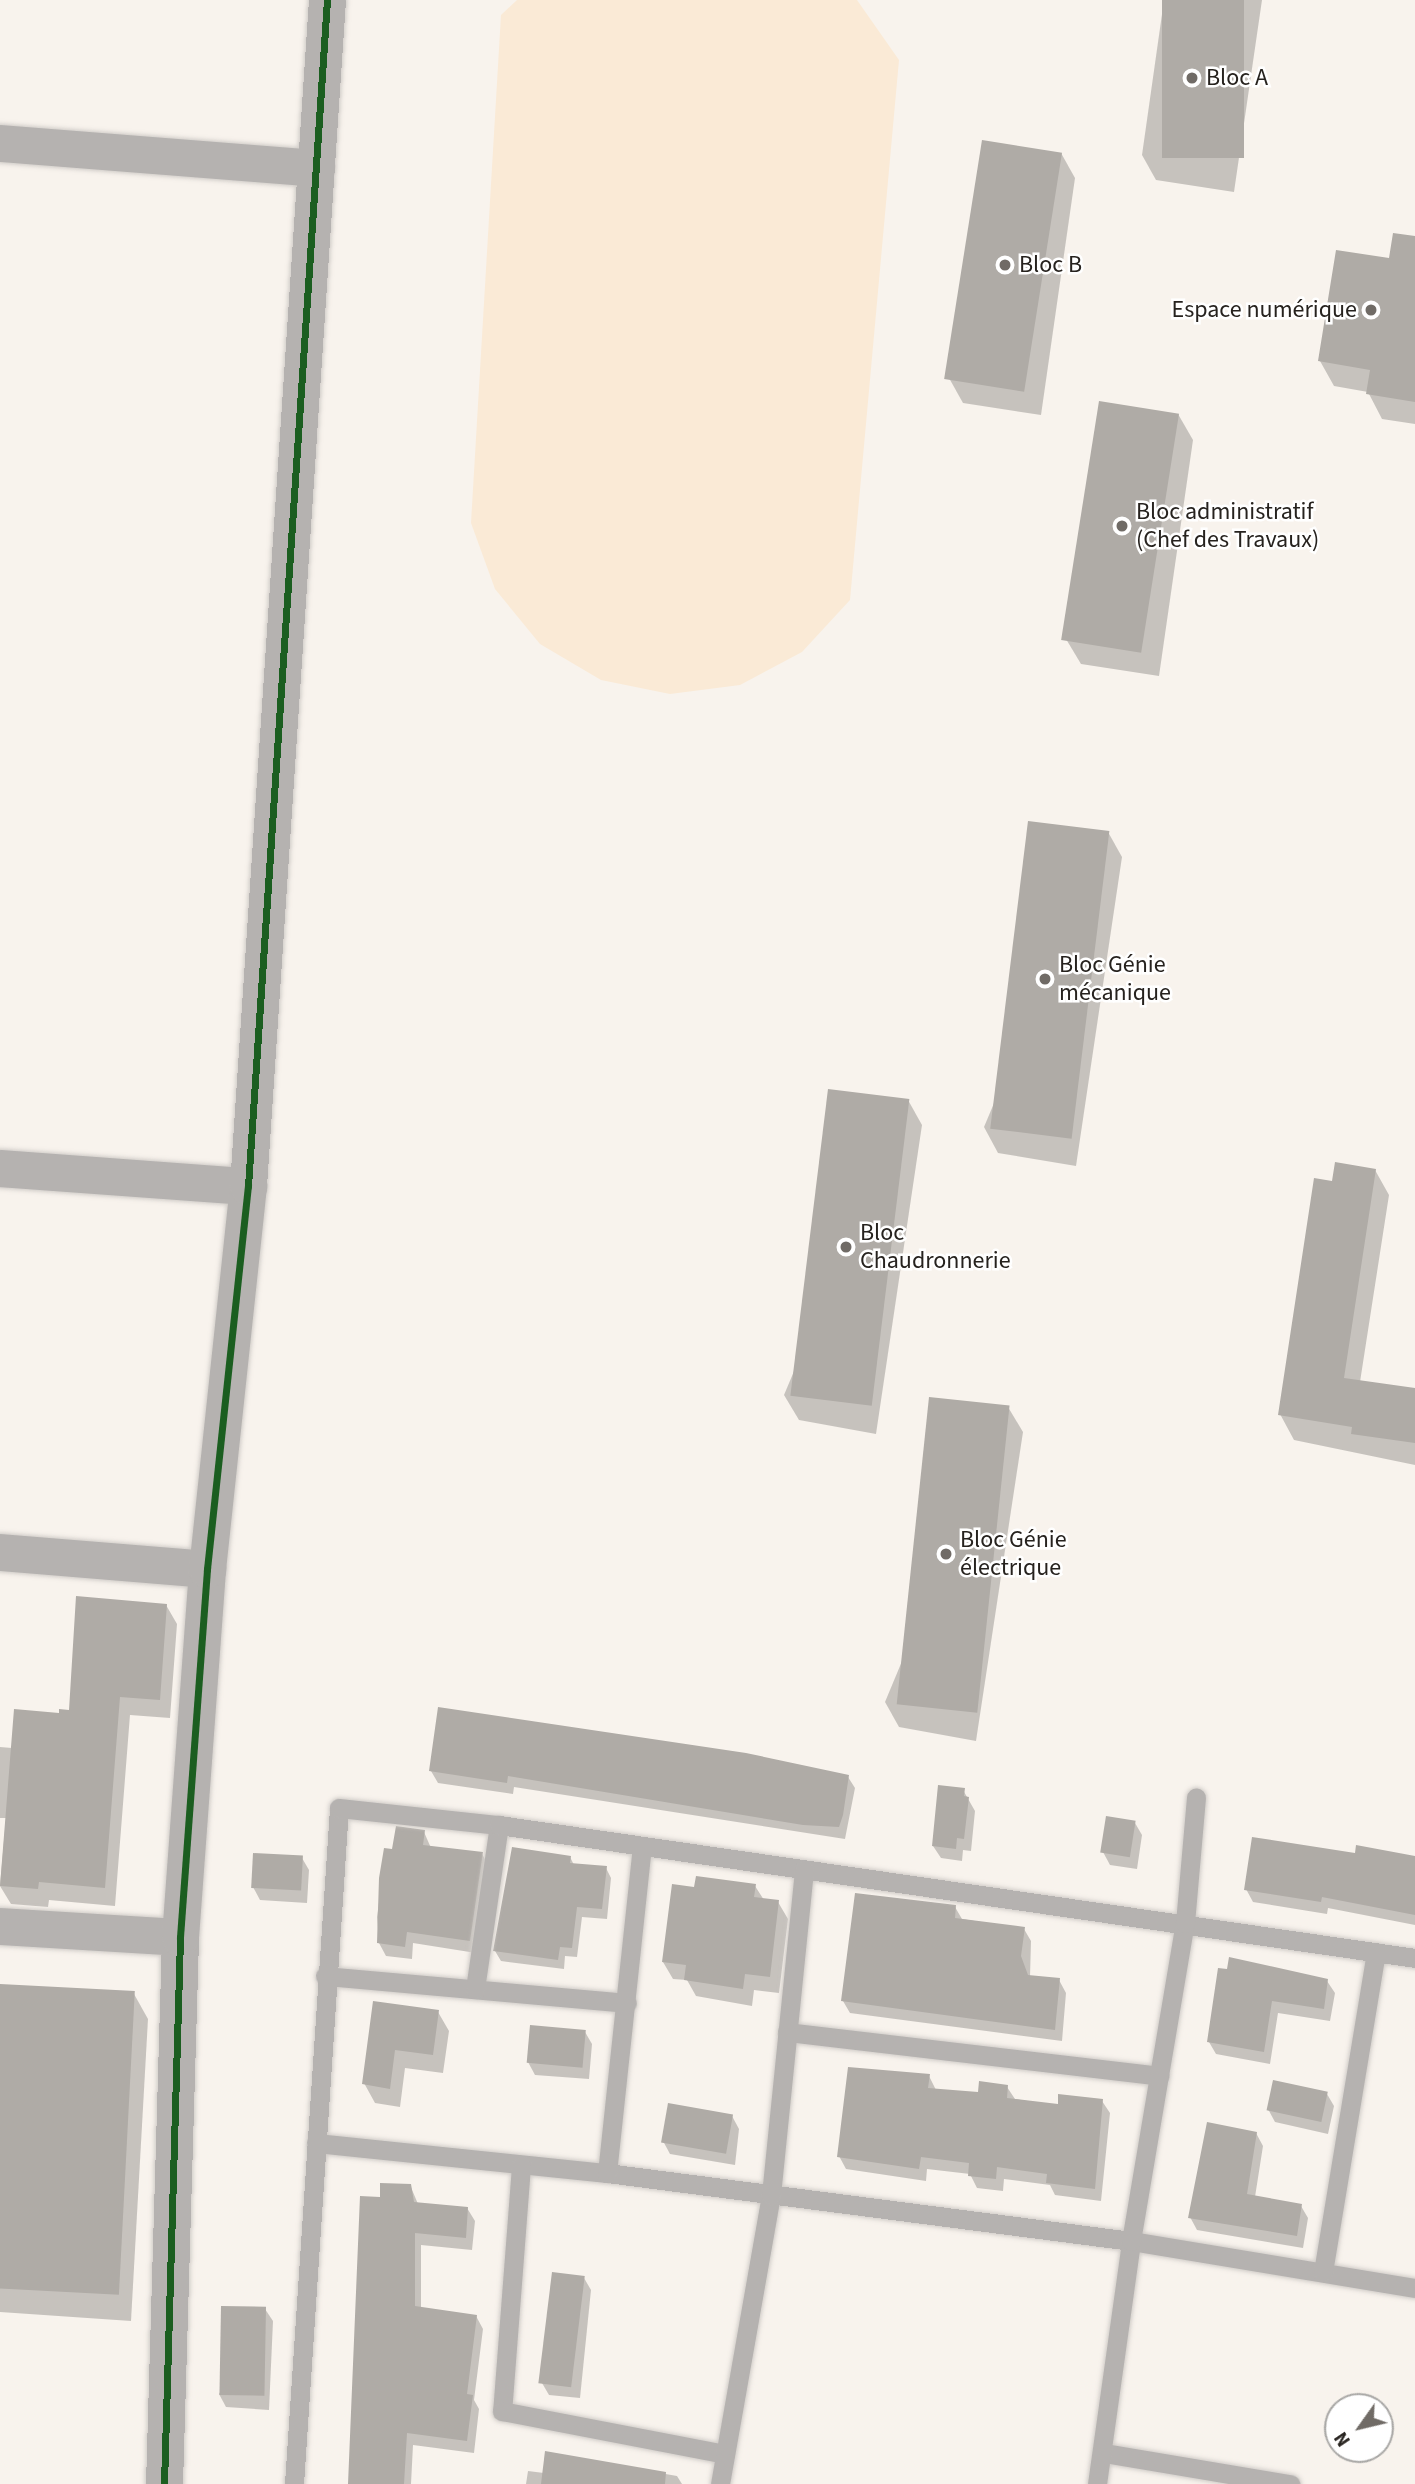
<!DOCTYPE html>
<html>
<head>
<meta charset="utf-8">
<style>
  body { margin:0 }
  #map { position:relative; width:1415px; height:2484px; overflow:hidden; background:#f8f3ed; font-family:"Source Sans 3",sans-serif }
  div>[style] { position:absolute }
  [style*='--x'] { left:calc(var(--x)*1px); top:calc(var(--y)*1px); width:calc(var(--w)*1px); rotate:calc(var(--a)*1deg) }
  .green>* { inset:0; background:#faead6 }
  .shadow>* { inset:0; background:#0003 }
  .building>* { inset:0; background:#afaba6; transform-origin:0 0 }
  .roads { filter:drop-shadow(0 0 2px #d1cdc9) drop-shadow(0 0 2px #d1cdc9) }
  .lane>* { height:19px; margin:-9.5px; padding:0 9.5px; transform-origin:9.5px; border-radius:9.5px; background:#b5b2b0 }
  .street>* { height:37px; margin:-18.5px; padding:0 18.5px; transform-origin:18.5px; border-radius:18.5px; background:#b5b2b0 }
  .cycleway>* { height:7px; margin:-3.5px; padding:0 3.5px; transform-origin:3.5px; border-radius:3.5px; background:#1b5e20 }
  .dots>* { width:19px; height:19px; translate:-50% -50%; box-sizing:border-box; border:4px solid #fff; border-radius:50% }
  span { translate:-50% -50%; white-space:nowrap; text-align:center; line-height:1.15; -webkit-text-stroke:5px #fff; paint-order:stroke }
  .poi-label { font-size:24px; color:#26221e }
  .left { translate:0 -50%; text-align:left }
  .right { translate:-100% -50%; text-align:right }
  .north { position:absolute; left:1324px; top:2393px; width:70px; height:70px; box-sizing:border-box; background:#fff; border:2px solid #a8a7a5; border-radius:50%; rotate:236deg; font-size:19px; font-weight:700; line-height:28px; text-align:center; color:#26221e }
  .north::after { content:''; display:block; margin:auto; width:24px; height:32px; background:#706b66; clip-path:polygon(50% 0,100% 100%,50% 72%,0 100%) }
</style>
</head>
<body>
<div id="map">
  <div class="green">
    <i style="clip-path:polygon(517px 0,857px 0,899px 60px,850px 600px,802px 652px,740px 685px,670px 694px,601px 680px,540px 644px,495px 589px,471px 523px,501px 15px)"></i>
  </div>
  <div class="shadow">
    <i style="clip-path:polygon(1164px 0,1262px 0,1234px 192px,1156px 180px,1142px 155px)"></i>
    <i style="clip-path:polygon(1061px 153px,1075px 178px,1041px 415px,963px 403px,949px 378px)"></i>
    <i style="clip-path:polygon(1415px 238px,1415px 424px,1382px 419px,1368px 392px,1334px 386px,1320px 361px,1390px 260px)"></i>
    <i style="clip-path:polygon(1178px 414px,1193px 440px,1159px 676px,1081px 664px,1066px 639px)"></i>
    <i style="clip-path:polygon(1108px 832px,1122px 857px,1076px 1166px,998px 1153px,984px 1127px)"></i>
    <i style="clip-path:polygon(908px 1100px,922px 1125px,876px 1434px,799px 1420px,784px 1395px)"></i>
    <i style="clip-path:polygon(1375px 1170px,1389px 1195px,1360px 1382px,1415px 1390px,1415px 1465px,1294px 1440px,1280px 1414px,1334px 1183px)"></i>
    <i style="clip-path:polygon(1008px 1407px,1023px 1432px,976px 1741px,899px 1727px,885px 1702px)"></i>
    <i style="clip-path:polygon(166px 1605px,177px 1624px,170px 1718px,130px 1715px,115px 1906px,49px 1900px,48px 1907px,11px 1904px,0 1886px,6px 1818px,0 1818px,0 1747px,12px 1748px,70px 1712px)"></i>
    <i style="clip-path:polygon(431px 1771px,848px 1777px,855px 1788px,845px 1839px,514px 1787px,513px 1794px,438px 1783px)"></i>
    <i style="clip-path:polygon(963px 1790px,975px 1811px,971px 1851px,963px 1850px,962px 1861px,941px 1858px,933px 1846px)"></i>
    <i style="clip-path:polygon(1135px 1823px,1142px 1835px,1137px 1869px,1110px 1865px,1103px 1852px)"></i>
    <i style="clip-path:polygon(424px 1832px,431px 1848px,482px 1854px,489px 1866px,476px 1953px,413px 1943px,412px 1959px,386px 1956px,379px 1943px,377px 1917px,386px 1850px,394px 1851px)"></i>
    <i style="clip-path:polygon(1356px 1855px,1415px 1858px,1415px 1925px,1328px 1908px,1327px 1914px,1253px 1902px,1246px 1889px)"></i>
    <i style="clip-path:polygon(570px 1857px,574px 1865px,606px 1868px,611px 1878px,607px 1919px,582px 1917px,577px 1957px,565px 1956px,564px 1969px,501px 1961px,495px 1951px)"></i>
    <i style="clip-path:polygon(302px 1858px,309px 1870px,307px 1903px,260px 1900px,253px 1887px)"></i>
    <i style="clip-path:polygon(755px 1886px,764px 1900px,778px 1902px,788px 1919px,779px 1993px,754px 1990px,752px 2006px,696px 1996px,687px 1980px,673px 1979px,663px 1962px,696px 1889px)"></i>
    <i style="clip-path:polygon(955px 1907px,962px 1919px,1024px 1929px,1031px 1941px,1030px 1977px,1059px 1980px,1066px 1993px,1062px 2041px,850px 2013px,843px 2001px)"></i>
    <i style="clip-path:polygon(1231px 1959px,1327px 1981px,1335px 1993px,1330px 2021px,1278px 2013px,1270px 2064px,1216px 2054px,1209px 2042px)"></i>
    <i style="clip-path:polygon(0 1985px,134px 1994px,148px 2019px,131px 2321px,0 2312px)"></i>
    <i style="clip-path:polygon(374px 2003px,438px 2012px,449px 2031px,443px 2073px,405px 2068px,400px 2107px,375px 2103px,364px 2083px)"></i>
    <i style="clip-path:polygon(585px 2032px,592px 2044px,589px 2079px,535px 2075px,528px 2062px)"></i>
    <i style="clip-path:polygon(929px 2076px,936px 2090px,980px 2094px,1007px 2087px,1015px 2099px,1059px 2106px,1102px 2101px,1110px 2113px,1101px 2201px,1055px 2195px,1050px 2185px,1004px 2179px,1003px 2191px,977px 2188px,970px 2174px,927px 2169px,926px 2181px,846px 2169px,839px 2156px)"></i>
    <i style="clip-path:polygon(1327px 2094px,1334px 2106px,1328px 2134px,1275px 2122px,1268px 2109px)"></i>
    <i style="clip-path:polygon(732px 2116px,739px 2129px,735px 2165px,670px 2154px,663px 2141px)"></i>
    <i style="clip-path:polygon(1256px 2133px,1263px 2146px,1255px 2197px,1301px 2206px,1308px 2218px,1303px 2248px,1197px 2230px,1190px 2217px)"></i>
    <i style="clip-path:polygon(410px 2185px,418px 2204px,467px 2208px,475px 2221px,472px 2250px,421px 2245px,421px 2309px,476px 2316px,483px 2329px,474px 2400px,479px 2409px,474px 2453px,413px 2445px,411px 2484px,350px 2484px,381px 2199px)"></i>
    <i style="clip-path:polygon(584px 2278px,591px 2290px,580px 2398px,549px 2395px,542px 2383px)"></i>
    <i style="clip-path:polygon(265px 2309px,273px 2321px,269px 2410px,226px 2407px,219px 2394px)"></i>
    <i style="clip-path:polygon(547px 2453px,677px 2476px,682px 2484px,526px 2484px,528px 2471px,544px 2473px)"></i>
  </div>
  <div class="building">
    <i style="left:1162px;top:0;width:82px;height:158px"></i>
    <i style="left:982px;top:140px;width:81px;height:242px;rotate:9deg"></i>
    <i style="clip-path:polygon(1393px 233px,1415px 236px,1415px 402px,1366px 394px,1370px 370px,1318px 361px,1336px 250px,1389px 258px)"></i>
    <i style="left:1099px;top:401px;width:81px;height:242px;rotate:9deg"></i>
    <i style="left:1028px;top:821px;width:82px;height:310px;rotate:7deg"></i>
    <i style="left:828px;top:1089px;width:82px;height:309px;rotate:7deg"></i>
    <i style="clip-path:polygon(1335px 1162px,1376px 1169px,1344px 1378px,1415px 1388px,1415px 1443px,1351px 1434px,1352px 1427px,1278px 1415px,1314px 1178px,1332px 1181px)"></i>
    <i style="left:929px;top:1397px;width:81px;height:309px;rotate:6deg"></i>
    <i style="clip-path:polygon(76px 1596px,167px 1604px,160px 1700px,120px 1697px,105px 1888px,39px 1882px,38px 1889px,0 1886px,14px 1709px,59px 1713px,59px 1709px,69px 1710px)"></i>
    <i style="clip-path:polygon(438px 1707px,746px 1753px,849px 1775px,843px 1815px,839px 1827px,803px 1825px,508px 1776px,507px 1783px,429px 1771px)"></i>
    <i style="clip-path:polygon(938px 1785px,965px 1788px,964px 1796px,969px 1797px,964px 1839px,957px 1838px,956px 1849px,932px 1846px)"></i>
    <i style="left:1106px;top:1816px;width:30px;height:37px;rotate:9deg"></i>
    <i style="clip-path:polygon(396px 1826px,425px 1830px,423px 1845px,483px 1852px,470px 1941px,407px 1932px,405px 1947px,377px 1943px,379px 1878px,384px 1848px,392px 1849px)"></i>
    <i style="clip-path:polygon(1252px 1837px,1355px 1853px,1356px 1845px,1415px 1856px,1415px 1915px,1322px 1897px,1321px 1902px,1244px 1890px)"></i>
    <i style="clip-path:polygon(512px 1847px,571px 1856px,570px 1863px,607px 1866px,602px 1909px,577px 1907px,572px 1948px,560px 1947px,558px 1960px,493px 1951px)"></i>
    <i style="left:253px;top:1853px;width:50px;height:35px;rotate:3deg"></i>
    <i style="clip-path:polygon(696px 1876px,756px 1884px,754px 1897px,779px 1900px,770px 1977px,745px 1974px,743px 1989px,684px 1980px,686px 1965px,662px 1962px,672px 1884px,694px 1887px)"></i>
    <i style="clip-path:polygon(855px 1893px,956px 1905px,955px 1918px,1025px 1927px,1021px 1956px,1028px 1975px,1060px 1978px,1055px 2030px,841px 2001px)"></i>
    <i style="clip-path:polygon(1229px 1957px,1328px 1979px,1324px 2009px,1272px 2001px,1264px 2052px,1207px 2042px,1218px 1968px,1227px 1969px)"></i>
    <i style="left:0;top:1984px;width:135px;height:304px;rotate:3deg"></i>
    <i style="clip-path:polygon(373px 2001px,439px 2010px,433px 2055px,395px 2050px,390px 2089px,362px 2084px)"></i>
    <i style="left:530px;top:2025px;width:56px;height:38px;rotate:5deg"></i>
    <i style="clip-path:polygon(848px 2067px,930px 2074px,928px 2088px,978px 2092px,979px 2081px,1008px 2085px,1007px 2098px,1058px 2104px,1058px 2094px,1103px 2099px,1095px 2189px,1046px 2183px,1047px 2174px,997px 2167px,996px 2179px,968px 2176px,969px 2163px,921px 2157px,919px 2169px,837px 2157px)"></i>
    <i style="left:1273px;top:2080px;width:56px;height:31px;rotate:12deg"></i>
    <i style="left:668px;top:2103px;width:66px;height:40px;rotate:10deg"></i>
    <i style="clip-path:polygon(1207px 2122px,1257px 2132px,1247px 2194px,1302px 2204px,1297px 2236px,1188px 2218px)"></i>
    <i style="clip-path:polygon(380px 2183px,411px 2184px,414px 2202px,468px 2207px,466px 2238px,415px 2233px,415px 2306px,477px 2315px,467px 2394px,473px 2395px,467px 2441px,407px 2433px,404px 2484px,348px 2484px,360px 2196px,380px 2197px)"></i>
    <i style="left:552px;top:2272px;width:33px;height:112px;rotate:7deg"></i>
    <i style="left:221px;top:2306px;width:45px;height:89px;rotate:1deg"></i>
    <i style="clip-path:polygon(545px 2451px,666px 2472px,665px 2484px,541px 2484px)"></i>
  </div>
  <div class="roads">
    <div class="lane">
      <i style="--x:325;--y:1976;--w:303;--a:5.1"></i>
      <i style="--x:475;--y:1989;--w:166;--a:-81.7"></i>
      <i style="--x:787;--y:2032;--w:375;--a:6.7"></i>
      <i style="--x:316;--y:2143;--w:293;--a:5.9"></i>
      <i style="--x:607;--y:2173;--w:528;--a:7.39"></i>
      <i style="--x:1131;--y:2241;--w:288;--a:9.4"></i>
      <i style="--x:521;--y:2166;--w:246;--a:94.4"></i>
      <i style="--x:502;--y:2411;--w:227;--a:10.9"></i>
      <i style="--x:607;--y:2173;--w:328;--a:-83.9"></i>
      <i style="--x:1323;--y:2272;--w:324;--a:-80.6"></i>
      <i style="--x:1104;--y:2453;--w:189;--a:9.5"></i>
      <i style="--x:294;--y:2484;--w:677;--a:-86.19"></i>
      <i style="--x:339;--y:1808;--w:161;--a:6.1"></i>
      <i style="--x:499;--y:1825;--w:926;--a:8.26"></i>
      <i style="--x:720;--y:2484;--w:293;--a:-80"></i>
      <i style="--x:771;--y:2195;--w:327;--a:-84.2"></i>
      <i style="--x:1097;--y:2484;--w:245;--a:-82"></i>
      <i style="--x:1131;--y:2241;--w:323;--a:-80.4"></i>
      <i style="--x:1185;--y:1923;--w:126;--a:-85"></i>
    </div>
    <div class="street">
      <i style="--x:0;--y:143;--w:317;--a:4.5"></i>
      <i style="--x:0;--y:1168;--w:249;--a:4.2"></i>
      <i style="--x:0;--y:1552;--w:208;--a:4.7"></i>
      <i style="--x:0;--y:1926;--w:180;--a:3.5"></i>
      <i style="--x:164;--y:2484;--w:547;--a:-88.32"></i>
      <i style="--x:180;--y:1937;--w:369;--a:-85.8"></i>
      <i style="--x:207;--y:1569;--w:385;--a:-83.9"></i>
      <i style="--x:248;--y:1186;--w:1189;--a:-86.19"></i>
    </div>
  </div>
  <div class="cycleway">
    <i style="--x:164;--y:2484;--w:547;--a:-88.32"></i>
    <i style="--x:180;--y:1937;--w:369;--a:-85.8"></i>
    <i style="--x:207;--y:1569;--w:385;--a:-83.9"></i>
    <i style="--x:248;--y:1186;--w:1189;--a:-86.19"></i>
  </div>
  <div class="dots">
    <i style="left:1192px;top:78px;background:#706b66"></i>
    <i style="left:1005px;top:265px;background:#706b66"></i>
    <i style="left:1371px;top:310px;background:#706b66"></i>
    <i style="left:1122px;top:526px;background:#706b66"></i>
    <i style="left:1045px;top:979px;background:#706b66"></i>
    <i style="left:846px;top:1247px;background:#706b66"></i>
    <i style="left:946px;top:1554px;background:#706b66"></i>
  </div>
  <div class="poi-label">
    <span class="left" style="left:1206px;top:78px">Bloc A</span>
    <span class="left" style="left:1019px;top:265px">Bloc B</span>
    <span class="right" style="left:1357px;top:310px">Espace numérique</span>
    <span class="left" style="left:1136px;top:526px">Bloc administratif<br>(Chef des Travaux)</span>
    <span class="left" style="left:1059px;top:979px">Bloc Génie<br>mécanique</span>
    <span class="left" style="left:860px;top:1247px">Bloc<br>Chaudronnerie</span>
    <span class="left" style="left:960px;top:1554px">Bloc Génie<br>électrique</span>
  </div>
  <div class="north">N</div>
</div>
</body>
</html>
